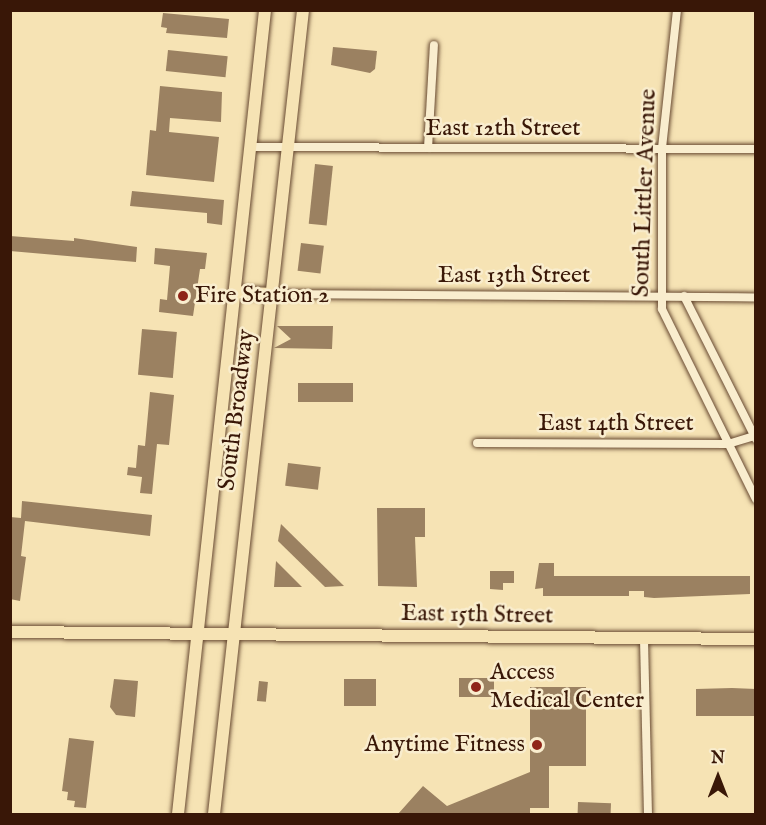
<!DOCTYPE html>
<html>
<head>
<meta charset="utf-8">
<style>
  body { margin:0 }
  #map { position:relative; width:766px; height:825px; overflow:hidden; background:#f6e3b4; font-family:"IM FELL English",serif }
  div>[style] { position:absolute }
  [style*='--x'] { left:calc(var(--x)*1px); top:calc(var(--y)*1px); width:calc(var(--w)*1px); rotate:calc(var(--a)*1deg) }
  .building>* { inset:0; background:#9b8161; transform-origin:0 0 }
  .roads { filter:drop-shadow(0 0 2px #684a32) drop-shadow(0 0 2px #684a32) }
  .minor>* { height:8px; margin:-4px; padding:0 4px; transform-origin:4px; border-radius:4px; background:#f9edce }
  .primary>* { height:12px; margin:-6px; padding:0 6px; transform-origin:6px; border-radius:6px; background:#f6e3b4 }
  .dots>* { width:16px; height:16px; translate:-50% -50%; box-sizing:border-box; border:3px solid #f9edce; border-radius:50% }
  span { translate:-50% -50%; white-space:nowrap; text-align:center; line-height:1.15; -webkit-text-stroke:5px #f9edce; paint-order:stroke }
  .street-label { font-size:24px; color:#391707 }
  .poi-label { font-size:24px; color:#391707 }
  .left { translate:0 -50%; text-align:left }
  .right { translate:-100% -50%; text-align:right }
  .frame { position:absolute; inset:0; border:12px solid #391707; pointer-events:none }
  .north { position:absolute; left:688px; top:747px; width:60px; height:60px; -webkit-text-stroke:4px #f9edce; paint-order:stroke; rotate:0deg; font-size:16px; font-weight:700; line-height:24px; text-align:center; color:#391707 }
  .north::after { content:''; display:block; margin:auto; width:21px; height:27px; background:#391707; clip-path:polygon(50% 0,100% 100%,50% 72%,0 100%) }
</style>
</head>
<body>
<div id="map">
  <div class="building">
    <i style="clip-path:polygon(163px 13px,229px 19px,227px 38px,166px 33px,167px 28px,161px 27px)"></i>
    <i style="clip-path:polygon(333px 47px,377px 51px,375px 69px,370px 73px,331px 65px)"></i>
    <i style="left:168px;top:50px;width:60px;height:21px;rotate:6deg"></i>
    <i style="clip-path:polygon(160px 86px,222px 92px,221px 122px,170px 118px,169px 132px,219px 137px,214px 182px,146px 175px,150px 130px,156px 131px)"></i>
    <i style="left:315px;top:164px;width:18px;height:60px;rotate:6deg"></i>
    <i style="clip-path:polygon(132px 191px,224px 200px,222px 225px,207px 223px,207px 213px,130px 206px)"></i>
    <i style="clip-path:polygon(10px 236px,74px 241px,74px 238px,137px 247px,136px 262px,10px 251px)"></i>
    <i style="left:301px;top:243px;width:23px;height:28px;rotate:7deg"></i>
    <i style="clip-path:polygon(155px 248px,207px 253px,205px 269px,200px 269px,193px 316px,159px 312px,160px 299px,167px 300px,170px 266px,154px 264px)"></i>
    <i style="clip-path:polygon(277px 326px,333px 326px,332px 349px,274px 348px,291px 339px)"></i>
    <i style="left:142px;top:329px;width:35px;height:46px;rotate:5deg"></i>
    <i style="left:298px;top:383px;width:55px;height:19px"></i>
    <i style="clip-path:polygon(150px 392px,174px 395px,169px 445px,157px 444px,152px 494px,140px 493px,142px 477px,127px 475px,128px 467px,136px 468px,138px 445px,145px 446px)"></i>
    <i style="left:288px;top:463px;width:33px;height:23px;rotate:7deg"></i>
    <i style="clip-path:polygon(22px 501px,152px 515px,150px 536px,25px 521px,21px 556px,26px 557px,20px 601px,10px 599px,10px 517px,21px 518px)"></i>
    <i style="clip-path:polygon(377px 508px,425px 508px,425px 537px,415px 537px,417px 587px,378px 586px)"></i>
    <i style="clip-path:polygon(281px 524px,344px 586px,325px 587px,278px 541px)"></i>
    <i style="clip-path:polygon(276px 561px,302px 587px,274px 587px)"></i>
    <i style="clip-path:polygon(539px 563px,554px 563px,554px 576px,750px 576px,750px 594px,654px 598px,644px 597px,644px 591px,629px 591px,629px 596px,543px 596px,543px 588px,535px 589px)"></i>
    <i style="clip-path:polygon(490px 571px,514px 571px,514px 583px,503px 583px,503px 590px,490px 589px)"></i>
    <i style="left:459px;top:678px;width:35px;height:19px"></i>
    <i style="clip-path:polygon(114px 679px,138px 681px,135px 717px,116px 715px,110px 707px)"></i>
    <i style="left:344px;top:679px;width:32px;height:27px"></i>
    <i style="left:259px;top:681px;width:9px;height:20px;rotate:6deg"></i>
    <i style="clip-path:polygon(530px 687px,586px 687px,586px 766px,549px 766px,549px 808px,530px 808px,530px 814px,398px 814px,423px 786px,447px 806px,530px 772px)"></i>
    <i style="clip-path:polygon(732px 688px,756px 689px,756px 716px,696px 716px,696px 689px)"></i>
    <i style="clip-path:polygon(69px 738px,94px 741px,86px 808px,74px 807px,75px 801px,67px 800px,68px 792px,62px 791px)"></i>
    <i style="left:578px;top:802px;width:33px;height:12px;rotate:2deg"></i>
  </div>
  <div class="roads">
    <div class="minor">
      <i style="--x:677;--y:10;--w:140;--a:96.2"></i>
      <i style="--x:662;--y:149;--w:160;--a:90"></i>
      <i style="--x:662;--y:309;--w:212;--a:63.7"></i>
      <i style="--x:251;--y:147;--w:505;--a:0.23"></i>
      <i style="--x:428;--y:148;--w:103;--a:-86.7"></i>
      <i style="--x:271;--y:294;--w:485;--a:0.4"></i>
      <i style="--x:684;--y:296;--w:160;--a:63.3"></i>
      <i style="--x:477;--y:443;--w:251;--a:0.2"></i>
      <i style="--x:728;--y:444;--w:27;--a:-17"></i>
      <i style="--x:644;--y:639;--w:175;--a:88.7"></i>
    </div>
    <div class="primary">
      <i style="--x:235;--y:292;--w:36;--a:3"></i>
      <i style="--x:10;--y:632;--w:746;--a:0.54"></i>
      <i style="--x:178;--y:814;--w:809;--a:-83.82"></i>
      <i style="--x:214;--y:814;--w:809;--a:-83.68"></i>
    </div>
  </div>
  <div class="dots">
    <i style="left:183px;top:296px;background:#8f2418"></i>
    <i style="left:476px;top:687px;background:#8f2418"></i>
    <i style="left:537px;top:745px;background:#8f2418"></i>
  </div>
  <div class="street-label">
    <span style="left:503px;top:129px">East 12th Street</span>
    <span style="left:645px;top:193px;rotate:-88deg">South Littler Avenue</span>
    <span style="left:514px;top:276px">East 13th Street</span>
    <span style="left:237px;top:410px;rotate:-83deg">South Broadway</span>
    <span style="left:616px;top:424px">East 14th Street</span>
    <span style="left:477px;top:615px;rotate:1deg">East 15th Street</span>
  </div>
  <div class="poi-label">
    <span class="left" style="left:195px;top:296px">Fire Station 2</span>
    <span class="left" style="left:490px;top:687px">Access<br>Medical Center</span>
    <span class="right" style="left:525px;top:745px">Anytime Fitness</span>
  </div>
  <div class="frame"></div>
  <div class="north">N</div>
</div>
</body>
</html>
